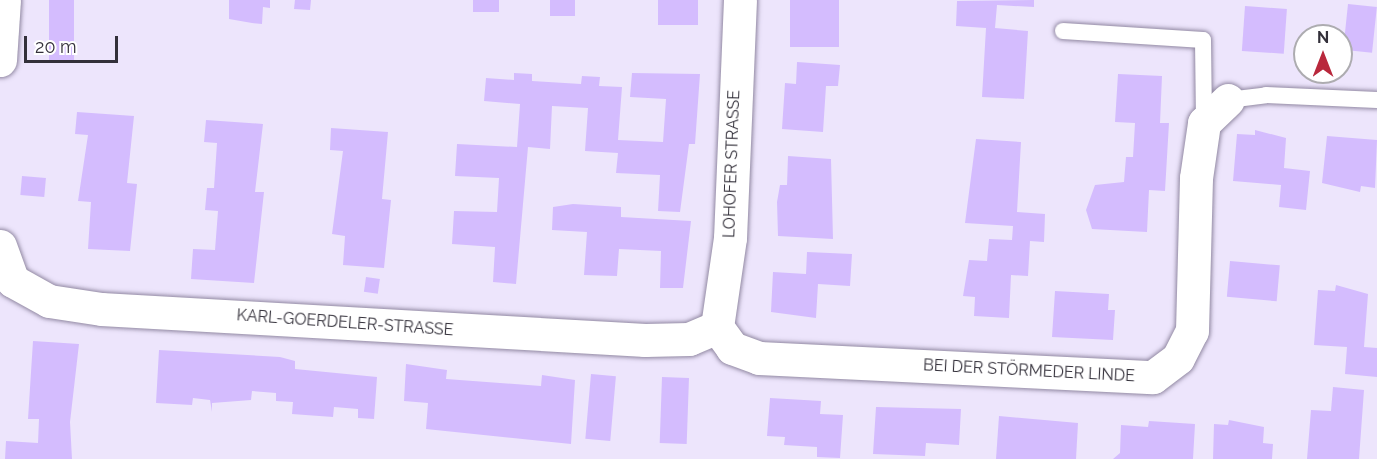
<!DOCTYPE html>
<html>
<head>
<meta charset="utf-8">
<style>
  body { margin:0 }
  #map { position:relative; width:1377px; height:459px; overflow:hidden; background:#ede5fc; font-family:Raleway,sans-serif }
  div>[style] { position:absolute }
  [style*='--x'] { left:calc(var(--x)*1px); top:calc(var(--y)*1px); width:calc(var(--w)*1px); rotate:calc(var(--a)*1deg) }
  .building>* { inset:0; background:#d4bcfe; transform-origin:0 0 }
  .roads { filter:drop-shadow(0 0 2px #9289a3) drop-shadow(0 0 2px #9289a3) }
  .service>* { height:16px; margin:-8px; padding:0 8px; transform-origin:8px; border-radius:8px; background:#fff }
  .minor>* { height:33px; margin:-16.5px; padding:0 16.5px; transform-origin:16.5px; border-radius:16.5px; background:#fff }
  span { translate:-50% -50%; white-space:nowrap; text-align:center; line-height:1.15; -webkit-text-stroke:4.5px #fff; paint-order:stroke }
  .street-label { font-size:16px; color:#33303a }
  .north { position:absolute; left:1293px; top:24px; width:60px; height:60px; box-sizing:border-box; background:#fff; border:2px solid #adacb0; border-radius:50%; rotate:0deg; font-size:16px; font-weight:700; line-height:24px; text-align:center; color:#33303a }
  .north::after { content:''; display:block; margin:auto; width:21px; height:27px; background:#b9283c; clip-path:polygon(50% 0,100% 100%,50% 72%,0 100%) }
  .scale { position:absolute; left:24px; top:36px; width:94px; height:27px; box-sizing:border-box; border:3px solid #33303a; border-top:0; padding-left:8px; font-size:18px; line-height:21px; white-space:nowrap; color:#33303a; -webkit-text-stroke:4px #fff; paint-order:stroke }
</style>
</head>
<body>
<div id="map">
  <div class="building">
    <i style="left:49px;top:0;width:25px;height:62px"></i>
    <i style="clip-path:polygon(229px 0,270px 0,270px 8px,263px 7px,262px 24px,252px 23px,229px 19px)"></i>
    <i style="clip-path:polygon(295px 0,311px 0,310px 10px,294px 9px)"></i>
    <i style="left:473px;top:0;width:26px;height:12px"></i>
    <i style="left:550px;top:0;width:25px;height:16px"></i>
    <i style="left:658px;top:0;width:40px;height:25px"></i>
    <i style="left:790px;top:0;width:49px;height:47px"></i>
    <i style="clip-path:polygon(1034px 0,1034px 7px,997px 5px,995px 28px,1028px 31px,1024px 99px,982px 97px,986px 28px,956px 26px,957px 1px)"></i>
    <i style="left:1348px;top:4px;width:29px;height:46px;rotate:6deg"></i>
    <i style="left:1245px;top:6px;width:42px;height:45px;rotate:4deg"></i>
    <i style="clip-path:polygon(797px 62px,840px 65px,838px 86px,826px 86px,823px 132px,782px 129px,785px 83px,796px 84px)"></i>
    <i style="clip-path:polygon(514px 73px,532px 74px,532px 81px,581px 84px,582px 76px,600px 77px,599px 86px,622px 87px,618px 140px,663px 142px,666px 99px,630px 97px,632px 73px,700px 74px,695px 144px,689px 144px,680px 212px,658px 211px,660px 175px,616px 173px,618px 153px,585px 151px,588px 108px,552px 106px,550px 149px,528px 147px,516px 284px,493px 282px,495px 247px,452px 244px,454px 211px,497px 212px,499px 178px,455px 176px,457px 144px,517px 147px,520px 104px,484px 101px,486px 78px,514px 80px)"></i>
    <i style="clip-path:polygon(1118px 74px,1162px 76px,1160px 123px,1169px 123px,1165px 191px,1149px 190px,1147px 232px,1092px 229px,1086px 210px,1095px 185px,1124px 182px,1126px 157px,1133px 157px,1135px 123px,1115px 122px)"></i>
    <i style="clip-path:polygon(77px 112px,134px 116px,127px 183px,137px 184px,130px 251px,88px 249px,91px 202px,78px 201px,88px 135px,75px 134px)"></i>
    <i style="clip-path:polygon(206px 120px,263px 124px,255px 192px,264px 192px,254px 283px,191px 279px,193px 249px,215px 250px,218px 211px,205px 210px,207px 188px,214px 188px,217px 143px,204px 142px)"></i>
    <i style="clip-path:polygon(331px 128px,388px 132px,382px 199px,391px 200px,384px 268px,343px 265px,345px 236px,332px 234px,343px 151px,330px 150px)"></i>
    <i style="clip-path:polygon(1255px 130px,1286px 138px,1284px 168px,1310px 171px,1306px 210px,1279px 207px,1281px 185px,1233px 181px,1237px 134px,1255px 135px)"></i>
    <i style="clip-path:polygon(1327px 136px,1377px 140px,1375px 188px,1361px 186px,1360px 192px,1322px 183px)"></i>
    <i style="clip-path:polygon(976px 139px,1021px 142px,1017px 212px,1045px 214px,1044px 242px,1030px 241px,1028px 276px,1011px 275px,1009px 318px,974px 316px,975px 297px,963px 296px,969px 260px,987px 261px,989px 239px,1012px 240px,1013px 226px,965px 223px)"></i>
    <i style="clip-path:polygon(788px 156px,831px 159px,833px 239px,778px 236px,777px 202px,780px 185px,787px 185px)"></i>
    <i style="left:22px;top:176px;width:24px;height:19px;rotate:5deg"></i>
    <i style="clip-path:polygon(573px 204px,621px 207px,621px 217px,691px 221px,683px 288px,660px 288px,661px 251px,619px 249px,617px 276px,584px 275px,587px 232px,552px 230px,553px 207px)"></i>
    <i style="clip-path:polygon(807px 252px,852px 254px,850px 286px,818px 284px,816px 318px,771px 312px,773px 272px,806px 274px)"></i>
    <i style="left:1230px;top:261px;width:50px;height:36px;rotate:5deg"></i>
    <i style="left:366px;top:277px;width:14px;height:15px;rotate:8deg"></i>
    <i style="clip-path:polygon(1336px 285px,1368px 294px,1364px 347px,1377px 348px,1377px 377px,1345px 374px,1347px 347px,1314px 345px,1318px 290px,1335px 291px)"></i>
    <i style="clip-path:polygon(1055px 291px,1109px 294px,1108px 310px,1115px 310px,1113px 340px,1052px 337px)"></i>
    <i style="clip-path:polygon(33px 341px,79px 344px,70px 422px,72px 459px,5px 459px,6px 441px,38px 443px,39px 419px,28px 419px)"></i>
    <i style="clip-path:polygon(159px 350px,280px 357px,295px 361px,295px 369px,377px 377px,374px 419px,358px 418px,358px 409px,334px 407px,333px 417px,292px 414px,293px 402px,276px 401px,276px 393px,252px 391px,251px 400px,212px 403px,212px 412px,210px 400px,193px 398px,192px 405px,156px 403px)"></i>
    <i style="clip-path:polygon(406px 364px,447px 370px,446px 379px,541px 386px,542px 375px,575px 380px,571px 444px,426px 429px,428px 403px,404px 401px)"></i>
    <i style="left:591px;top:374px;width:25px;height:65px;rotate:5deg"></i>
    <i style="left:662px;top:377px;width:27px;height:66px;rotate:2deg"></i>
    <i style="clip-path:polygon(1333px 387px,1364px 390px,1359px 459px,1307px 459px,1311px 410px,1331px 411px)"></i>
    <i style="clip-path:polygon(770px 398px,821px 401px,820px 414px,843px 415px,840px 458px,817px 457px,817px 447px,784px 445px,785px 437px,767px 436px)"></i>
    <i style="clip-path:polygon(876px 407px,961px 409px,959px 445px,926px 443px,925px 456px,873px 454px)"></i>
    <i style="clip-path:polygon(999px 416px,1078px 423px,1076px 459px,996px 459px)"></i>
    <i style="clip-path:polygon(1229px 420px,1264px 427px,1263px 443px,1273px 444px,1272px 459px,1213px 459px,1214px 424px,1228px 425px)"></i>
    <i style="clip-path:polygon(1149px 421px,1195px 424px,1193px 459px,1113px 459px,1120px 453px,1121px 425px,1148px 427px)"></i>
  </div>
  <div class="roads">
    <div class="service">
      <i style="--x:1063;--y:31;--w:140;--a:3.7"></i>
      <i style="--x:1203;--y:40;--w:83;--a:89.3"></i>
      <i style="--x:1228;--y:100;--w:38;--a:-7"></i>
      <i style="--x:1266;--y:95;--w:111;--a:2.6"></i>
    </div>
    <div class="minor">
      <i style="--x:0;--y:60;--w:60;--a:-86.2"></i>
      <i style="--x:0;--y:246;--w:37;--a:70"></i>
      <i style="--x:13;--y:281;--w:41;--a:29.1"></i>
      <i style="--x:49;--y:301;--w:53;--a:8.7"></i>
      <i style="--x:101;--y:309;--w:545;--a:3.26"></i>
      <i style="--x:645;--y:340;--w:44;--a:-1.3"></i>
      <i style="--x:689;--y:339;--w:30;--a:-23"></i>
      <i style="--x:717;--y:327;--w:26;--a:54"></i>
      <i style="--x:732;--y:348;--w:29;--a:20"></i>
      <i style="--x:759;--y:358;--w:394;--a:2.8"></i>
      <i style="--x:1153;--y:377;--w:31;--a:-37"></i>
      <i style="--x:1178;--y:358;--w:30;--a:-63"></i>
      <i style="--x:1192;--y:331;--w:153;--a:-88.5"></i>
      <i style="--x:1196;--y:178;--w:56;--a:-81.7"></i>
      <i style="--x:1204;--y:123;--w:33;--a:-44"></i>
      <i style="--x:717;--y:327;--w:90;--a:-81.7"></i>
      <i style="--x:730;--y:238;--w:238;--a:-87.6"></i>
    </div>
  </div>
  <div class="street-label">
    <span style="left:732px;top:164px;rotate:-88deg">LOHOFER STRASSE</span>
    <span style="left:345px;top:323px;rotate:4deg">KARL-GOERDELER-STRASSE</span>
    <span style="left:1029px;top:371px;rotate:3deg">BEI DER STÖRMEDER LINDE</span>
  </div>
  <div class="north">N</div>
  <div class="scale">20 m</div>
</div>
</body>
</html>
